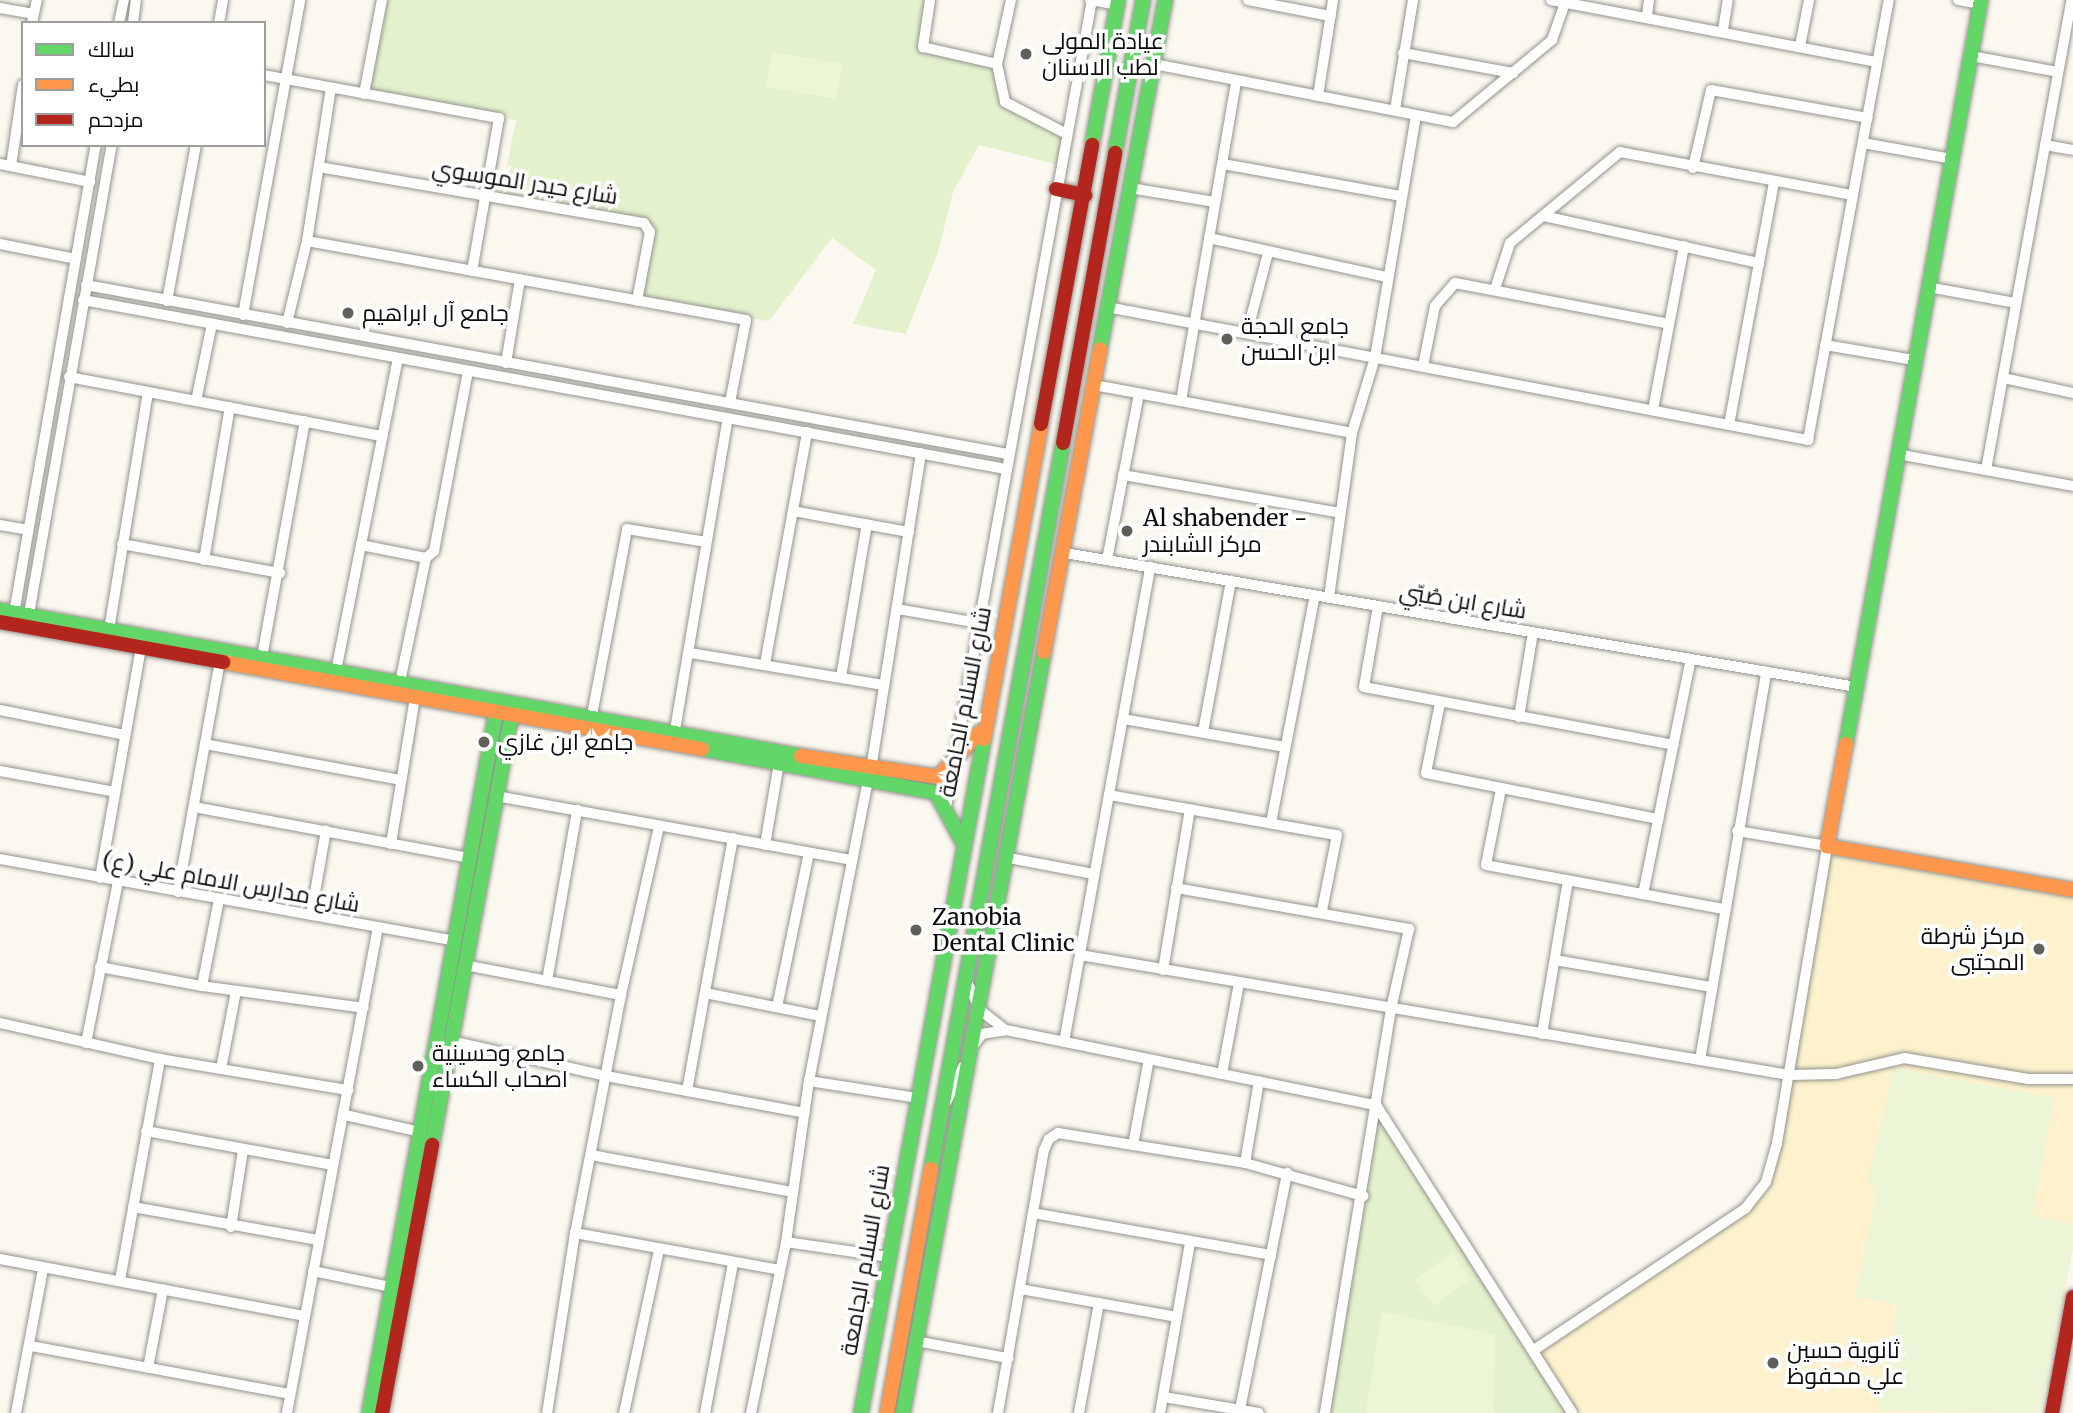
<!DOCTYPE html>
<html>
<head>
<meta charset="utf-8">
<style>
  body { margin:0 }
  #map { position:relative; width:2073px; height:1413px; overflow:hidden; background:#faf8ef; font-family:Merriweather,Cairo,serif }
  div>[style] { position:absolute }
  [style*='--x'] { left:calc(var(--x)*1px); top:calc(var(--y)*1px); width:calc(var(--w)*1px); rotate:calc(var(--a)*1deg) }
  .green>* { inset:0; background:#e3f2cd }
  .sand>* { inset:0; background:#fdf2cd }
  .pitch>* { inset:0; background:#edf5d7; transform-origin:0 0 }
  .roads { filter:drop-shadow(0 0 2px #93928e) drop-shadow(0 0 2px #93928e) }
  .street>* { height:10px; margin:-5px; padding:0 5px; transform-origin:5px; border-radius:5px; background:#fefefd }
  .fast>* { height:14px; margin:-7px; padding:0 7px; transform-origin:7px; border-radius:7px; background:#63d668 }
  .slow>* { height:14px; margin:-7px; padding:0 7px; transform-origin:7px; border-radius:7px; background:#ff974d }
  .jam>* { height:14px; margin:-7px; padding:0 7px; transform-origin:7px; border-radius:7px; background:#b3261e }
  .dots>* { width:19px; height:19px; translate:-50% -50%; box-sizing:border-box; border:4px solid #fff; border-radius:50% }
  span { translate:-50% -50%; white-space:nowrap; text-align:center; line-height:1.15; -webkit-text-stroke:7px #fff; paint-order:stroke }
  .poi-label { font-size:23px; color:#0c0c0c }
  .left { translate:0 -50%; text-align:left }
  .right { translate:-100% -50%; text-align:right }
  .street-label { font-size:23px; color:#0c0c0c }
  .legend { position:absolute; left:21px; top:21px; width:245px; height:126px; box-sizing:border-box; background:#fff; border:2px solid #9e9e9e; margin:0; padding:9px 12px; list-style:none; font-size:21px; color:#0c0c0c }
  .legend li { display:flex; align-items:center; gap:14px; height:35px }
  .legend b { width:35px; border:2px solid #9e9e9e }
</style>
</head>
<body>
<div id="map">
  <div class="green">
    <i style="clip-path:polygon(386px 0,930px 0,923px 43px,997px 64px,1005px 102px,1065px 133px,1060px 165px,979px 145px,953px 192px,938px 252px,906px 334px,853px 324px,876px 270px,832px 238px,769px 321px,637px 301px,650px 232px,644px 223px,501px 197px,516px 120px,366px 100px)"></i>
    <i style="clip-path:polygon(1376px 1105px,1571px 1413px,1325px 1413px)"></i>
  </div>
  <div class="sand">
    <i style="clip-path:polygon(1827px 846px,2073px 891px,2073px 1249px,2040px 1413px,1572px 1413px,1534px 1350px,1758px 1196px,1772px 1165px)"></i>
  </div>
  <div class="pitch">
    <i style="left:772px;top:52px;width:71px;height:35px;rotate:10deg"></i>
    <i style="clip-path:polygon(1894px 1068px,2054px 1098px,2032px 1216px,2073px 1224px,2073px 1249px,2039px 1413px,1878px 1410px,1898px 1304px,1855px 1297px,1878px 1188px,1867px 1182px)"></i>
    <i style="left:1452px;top:1253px;width:32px;height:46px;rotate:54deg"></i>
    <i style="clip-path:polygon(1382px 1312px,1495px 1334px,1493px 1413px,1366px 1413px)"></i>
  </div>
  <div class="roads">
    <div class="street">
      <i style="--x:930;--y:0;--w:48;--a:98.5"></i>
      <i style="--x:923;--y:47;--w:76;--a:12.9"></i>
      <i style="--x:1011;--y:0;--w:66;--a:102.3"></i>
      <i style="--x:997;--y:64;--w:39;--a:78"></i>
      <i style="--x:1005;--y:102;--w:68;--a:27.3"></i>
      <i style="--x:1090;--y:0;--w:28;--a:10"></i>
      <i style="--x:1248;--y:0;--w:84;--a:11"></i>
      <i style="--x:1551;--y:0;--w:332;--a:10.8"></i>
      <i style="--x:1958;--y:0;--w:23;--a:10"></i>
      <i style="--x:0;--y:8;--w:34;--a:10"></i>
      <i style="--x:1647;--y:16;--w:16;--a:-83"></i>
      <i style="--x:32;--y:23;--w:24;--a:-78"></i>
      <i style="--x:119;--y:23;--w:24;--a:-78"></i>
      <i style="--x:133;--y:23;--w:23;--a:-83"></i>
      <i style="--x:219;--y:23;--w:23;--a:-80"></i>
      <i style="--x:1723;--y:30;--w:30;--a:-81"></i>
      <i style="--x:1800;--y:46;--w:47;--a:-78.9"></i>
      <i style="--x:1403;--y:53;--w:112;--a:10.3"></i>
      <i style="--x:1971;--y:56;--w:88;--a:10.4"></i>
      <i style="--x:1154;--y:64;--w:305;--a:11"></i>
      <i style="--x:1453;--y:122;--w:129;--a:-39.6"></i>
      <i style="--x:1552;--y:40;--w:42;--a:-70.7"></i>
      <i style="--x:264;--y:75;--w:239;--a:10.4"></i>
      <i style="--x:499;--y:118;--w:155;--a:100"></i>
      <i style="--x:364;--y:94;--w:96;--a:-79.2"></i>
      <i style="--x:1318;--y:96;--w:97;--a:-81.1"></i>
      <i style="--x:1395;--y:110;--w:111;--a:-80.7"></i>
      <i style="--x:1863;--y:143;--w:90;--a:10.2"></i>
      <i style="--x:2045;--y:145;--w:28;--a:10"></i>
      <i style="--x:0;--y:164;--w:92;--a:11.3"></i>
      <i style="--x:1223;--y:164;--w:180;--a:10.2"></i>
      <i style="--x:11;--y:166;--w:82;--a:-81.6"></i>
      <i style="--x:319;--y:167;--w:330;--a:9.8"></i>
      <i style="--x:644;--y:223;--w:11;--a:56"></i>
      <i style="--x:650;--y:232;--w:70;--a:100.7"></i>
      <i style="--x:1693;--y:168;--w:80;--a:-77"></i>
      <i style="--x:1711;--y:90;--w:159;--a:10.1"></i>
      <i style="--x:1130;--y:188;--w:86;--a:9.4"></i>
      <i style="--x:1543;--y:216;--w:221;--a:12.3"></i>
      <i style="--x:1209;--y:238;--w:181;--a:12.4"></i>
      <i style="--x:307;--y:241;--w:446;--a:10.2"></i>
      <i style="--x:746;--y:320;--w:84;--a:101"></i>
      <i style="--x:0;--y:244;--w:77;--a:11.2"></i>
      <i style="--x:86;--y:285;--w:937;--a:10.39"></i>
      <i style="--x:1928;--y:287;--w:89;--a:10.3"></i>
      <i style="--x:1495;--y:289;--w:48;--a:-71.9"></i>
      <i style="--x:1510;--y:243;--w:143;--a:-39.6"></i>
      <i style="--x:1620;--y:152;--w:237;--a:10.5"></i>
      <i style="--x:83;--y:300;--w:938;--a:10.38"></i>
      <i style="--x:167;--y:301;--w:159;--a:-79.5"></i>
      <i style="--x:1107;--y:307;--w:714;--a:10.74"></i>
      <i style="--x:1808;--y:440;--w:447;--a:-79.6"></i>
      <i style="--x:243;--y:315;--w:320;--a:-79.7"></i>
      <i style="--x:287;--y:323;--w:84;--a:-76.3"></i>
      <i style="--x:307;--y:241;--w:155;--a:-81.1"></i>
      <i style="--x:1247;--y:333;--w:83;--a:-75.3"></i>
      <i style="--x:1825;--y:345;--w:90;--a:9.6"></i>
      <i style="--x:506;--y:363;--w:85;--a:-80.5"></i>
      <i style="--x:1423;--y:366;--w:61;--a:-78.7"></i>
      <i style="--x:1435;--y:306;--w:30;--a:-49"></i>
      <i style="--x:1455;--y:283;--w:218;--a:10.8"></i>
      <i style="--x:69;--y:377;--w:319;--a:10.7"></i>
      <i style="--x:2003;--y:378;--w:72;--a:12.1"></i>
      <i style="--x:1094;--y:385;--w:262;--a:10.5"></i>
      <i style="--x:196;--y:401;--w:79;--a:-78.3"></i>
      <i style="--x:1181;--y:401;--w:325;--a:-80.2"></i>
      <i style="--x:1653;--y:410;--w:167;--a:-79.3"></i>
      <i style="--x:1729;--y:425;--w:246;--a:-79.5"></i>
      <i style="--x:1897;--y:454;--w:179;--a:10.3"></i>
      <i style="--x:1986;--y:470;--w:478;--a:-79.7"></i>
      <i style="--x:1123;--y:475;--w:220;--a:9.9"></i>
      <i style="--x:793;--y:511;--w:118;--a:10.3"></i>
      <i style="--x:0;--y:525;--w:27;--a:10"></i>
      <i style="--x:122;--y:544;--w:161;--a:10.4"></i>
      <i style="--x:361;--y:545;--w:66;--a:11.3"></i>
      <i style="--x:426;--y:558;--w:11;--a:-41"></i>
      <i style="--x:434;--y:551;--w:183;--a:-79.3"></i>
      <i style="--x:1065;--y:553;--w:802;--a:9.61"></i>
      <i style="--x:204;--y:560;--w:155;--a:-80.4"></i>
      <i style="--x:1107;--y:560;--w:169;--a:-79.1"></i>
      <i style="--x:1329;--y:597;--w:166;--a:-82"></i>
      <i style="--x:1352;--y:433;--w:78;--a:-73"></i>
      <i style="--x:1375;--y:358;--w:245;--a:-80.4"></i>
      <i style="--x:1378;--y:606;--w:82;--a:99.8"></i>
      <i style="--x:1364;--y:687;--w:315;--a:10.6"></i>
      <i style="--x:897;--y:609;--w:83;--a:9.7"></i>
      <i style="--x:14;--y:613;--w:475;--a:-80.1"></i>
      <i style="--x:29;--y:614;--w:476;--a:-80"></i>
      <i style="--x:109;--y:630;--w:241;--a:-80.7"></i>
      <i style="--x:690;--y:653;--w:197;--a:9.4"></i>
      <i style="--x:262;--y:657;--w:240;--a:-79.7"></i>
      <i style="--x:765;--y:664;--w:236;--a:-79.7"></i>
      <i style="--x:336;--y:671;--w:319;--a:-78.8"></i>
      <i style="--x:841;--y:677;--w:155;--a:-80.4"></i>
      <i style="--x:400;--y:682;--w:127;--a:-78.2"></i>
      <i style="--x:1440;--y:703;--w:71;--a:101.3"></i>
      <i style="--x:1426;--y:773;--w:237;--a:11.2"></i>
      <i style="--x:0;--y:710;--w:127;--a:11.3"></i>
      <i style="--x:592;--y:715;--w:189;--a:-79.3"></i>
      <i style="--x:627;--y:529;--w:80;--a:9.3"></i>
      <i style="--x:1519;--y:717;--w:86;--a:-80.6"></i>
      <i style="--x:1123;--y:719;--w:164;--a:9.8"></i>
      <i style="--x:675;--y:730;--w:316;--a:-80.4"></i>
      <i style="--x:1203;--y:732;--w:154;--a:-79.5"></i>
      <i style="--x:205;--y:744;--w:199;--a:10.4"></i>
      <i style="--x:871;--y:769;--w:320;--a:-81"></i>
      <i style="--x:0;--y:771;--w:117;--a:10.3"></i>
      <i style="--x:1501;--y:789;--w:77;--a:101.2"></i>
      <i style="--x:1486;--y:865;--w:242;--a:10.5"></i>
      <i style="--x:1109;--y:795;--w:231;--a:10"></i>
      <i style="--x:1337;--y:835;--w:77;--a:101.2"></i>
      <i style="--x:496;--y:796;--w:362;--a:10.2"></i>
      <i style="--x:194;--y:807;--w:281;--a:10.5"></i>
      <i style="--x:946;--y:807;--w:820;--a:-79.75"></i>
      <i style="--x:1271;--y:823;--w:232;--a:-79.1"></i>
      <i style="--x:391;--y:844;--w:149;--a:-80.7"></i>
      <i style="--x:765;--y:845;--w:83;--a:-80.3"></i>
      <i style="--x:1009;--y:858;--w:86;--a:10.7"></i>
      <i style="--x:0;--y:859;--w:462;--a:10.2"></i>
      <i style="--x:100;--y:878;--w:234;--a:-79.9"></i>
      <i style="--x:1176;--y:888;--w:237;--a:10"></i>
      <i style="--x:1409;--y:929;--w:82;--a:102.7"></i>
      <i style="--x:1391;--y:1009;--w:409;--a:99.3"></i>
      <i style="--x:178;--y:892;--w:234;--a:-79.7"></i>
      <i style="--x:1643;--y:894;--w:240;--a:-78.5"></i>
      <i style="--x:311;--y:915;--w:86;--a:-80"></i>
      <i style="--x:1080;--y:955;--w:719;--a:9.61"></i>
      <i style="--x:1789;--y:1075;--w:47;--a:-1.2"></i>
      <i style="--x:1836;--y:1074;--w:70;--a:-13.2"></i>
      <i style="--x:1904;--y:1058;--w:126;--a:9.6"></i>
      <i style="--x:2028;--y:1079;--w:45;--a:0"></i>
      <i style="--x:1555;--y:960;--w:159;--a:9.8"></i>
      <i style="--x:465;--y:965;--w:159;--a:10.9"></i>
      <i style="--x:621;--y:995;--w:242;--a:100.9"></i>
      <i style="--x:575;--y:1233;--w:182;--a:98.8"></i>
      <i style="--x:100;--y:967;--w:104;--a:10.6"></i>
      <i style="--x:202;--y:986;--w:163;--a:7.7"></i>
      <i style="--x:1163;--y:970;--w:163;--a:-80.5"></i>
      <i style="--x:547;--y:981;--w:174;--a:-80"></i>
      <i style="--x:968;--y:984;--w:29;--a:65"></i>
      <i style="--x:980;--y:1010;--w:33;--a:38"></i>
      <i style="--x:202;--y:986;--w:89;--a:-78.9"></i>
      <i style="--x:705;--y:993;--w:117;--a:11.3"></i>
      <i style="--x:621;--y:995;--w:173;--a:-77.3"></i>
      <i style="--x:777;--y:1007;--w:157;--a:-78.3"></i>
      <i style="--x:0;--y:1023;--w:164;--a:12.7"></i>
      <i style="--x:160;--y:1059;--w:191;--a:9.4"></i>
      <i style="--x:1542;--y:1034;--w:155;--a:-80.4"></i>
      <i style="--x:451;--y:1041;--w:159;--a:12.7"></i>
      <i style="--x:606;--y:1076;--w:202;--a:10.5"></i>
      <i style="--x:1064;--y:1042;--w:483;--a:-79.7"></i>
      <i style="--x:86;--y:1043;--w:165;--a:-78.8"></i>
      <i style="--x:972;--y:1047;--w:16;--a:-52"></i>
      <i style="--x:982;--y:1034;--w:24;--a:-9"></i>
      <i style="--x:1006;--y:1030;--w:378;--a:11.5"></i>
      <i style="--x:1376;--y:1105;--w:365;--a:57.5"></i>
      <i style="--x:1700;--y:1060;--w:394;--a:-80.3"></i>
      <i style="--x:221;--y:1069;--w:79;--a:-79.1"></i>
      <i style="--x:1222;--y:1074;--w:93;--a:-79.4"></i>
      <i style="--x:809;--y:1081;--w:306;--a:-78.9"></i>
      <i style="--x:687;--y:1091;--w:257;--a:-79.7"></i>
      <i style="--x:947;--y:1101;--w:38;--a:-65"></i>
      <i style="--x:345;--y:1115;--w:78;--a:12.6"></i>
      <i style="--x:146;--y:1131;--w:190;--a:10.3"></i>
      <i style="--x:1133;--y:1145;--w:87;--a:-79.5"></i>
      <i style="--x:591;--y:1155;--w:204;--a:10.4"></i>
      <i style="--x:1245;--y:1163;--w:83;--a:-80.3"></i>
      <i style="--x:133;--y:1207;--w:188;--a:10.1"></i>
      <i style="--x:1033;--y:1213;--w:242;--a:10"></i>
      <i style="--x:231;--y:1227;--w:78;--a:-81.1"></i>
      <i style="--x:575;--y:1233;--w:208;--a:10.2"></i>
      <i style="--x:786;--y:1242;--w:104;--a:8.3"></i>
      <i style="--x:0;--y:1259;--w:309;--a:10.6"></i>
      <i style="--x:313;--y:1271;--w:80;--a:11.6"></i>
      <i style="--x:120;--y:1280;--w:225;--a:-79.7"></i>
      <i style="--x:1020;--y:1289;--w:159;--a:10.1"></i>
      <i style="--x:916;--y:1341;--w:94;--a:10.5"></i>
      <i style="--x:31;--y:1346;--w:263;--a:10.5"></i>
      <i style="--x:1534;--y:1350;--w:254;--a:-33.8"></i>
      <i style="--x:1745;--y:1209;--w:34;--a:-52"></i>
      <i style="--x:1766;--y:1182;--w:41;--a:-74.2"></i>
      <i style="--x:1777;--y:1143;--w:301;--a:-80.4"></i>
      <i style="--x:1827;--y:846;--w:91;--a:-170.5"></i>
      <i style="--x:148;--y:1368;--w:80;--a:-79.2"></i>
      <i style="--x:1164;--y:1397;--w:96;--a:9.6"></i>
      <i style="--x:1240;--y:1409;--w:241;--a:-78.7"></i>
      <i style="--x:16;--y:1413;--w:147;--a:-79.4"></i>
      <i style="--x:287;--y:1413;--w:494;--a:-79.4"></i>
      <i style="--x:624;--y:1413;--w:167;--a:-77.9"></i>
      <i style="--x:705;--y:1413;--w:153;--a:-79.4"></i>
      <i style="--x:751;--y:1413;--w:175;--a:-78.4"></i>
      <i style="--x:786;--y:1242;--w:163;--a:-81.9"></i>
      <i style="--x:809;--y:1081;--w:109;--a:8.9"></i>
      <i style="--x:998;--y:1413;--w:267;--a:-80.1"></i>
      <i style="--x:1044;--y:1150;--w:12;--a:-66"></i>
      <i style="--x:1049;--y:1139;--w:11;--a:-34"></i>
      <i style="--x:1058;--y:1133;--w:189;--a:9.1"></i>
      <i style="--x:1245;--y:1163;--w:123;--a:15.6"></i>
      <i style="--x:1079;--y:1413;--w:112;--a:-79.7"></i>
      <i style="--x:1160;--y:1413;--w:174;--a:-80"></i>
    </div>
    <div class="fast">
      <i style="--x:1092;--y:145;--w:147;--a:-79.8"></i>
      <i style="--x:1115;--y:153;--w:156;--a:-79.6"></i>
      <i style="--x:1100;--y:349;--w:355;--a:-79.4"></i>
      <i style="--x:0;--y:610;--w:814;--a:10.33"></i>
      <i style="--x:1846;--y:744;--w:756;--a:-79.72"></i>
      <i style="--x:702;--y:749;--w:238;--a:10.6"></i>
      <i style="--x:936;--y:793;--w:55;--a:61.6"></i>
      <i style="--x:432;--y:1145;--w:438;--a:-79.5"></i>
      <i style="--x:931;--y:1169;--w:738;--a:-79.7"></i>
      <i style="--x:369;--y:1413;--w:712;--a:-79.73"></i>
      <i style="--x:861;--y:1413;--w:685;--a:-79.66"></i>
      <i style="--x:903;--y:1413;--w:774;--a:-79.5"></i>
    </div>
    <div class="slow">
      <i style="--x:1044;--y:652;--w:308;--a:-79.5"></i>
      <i style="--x:223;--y:662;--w:487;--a:10.3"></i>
      <i style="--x:984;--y:739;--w:320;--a:-79.7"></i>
      <i style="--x:1846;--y:744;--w:104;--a:100.6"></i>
      <i style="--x:1827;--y:846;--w:250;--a:10.1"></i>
      <i style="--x:801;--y:756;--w:139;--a:8.7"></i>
      <i style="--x:938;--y:777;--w:60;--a:-47"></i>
      <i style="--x:887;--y:1413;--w:248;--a:-79.8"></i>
    </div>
    <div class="jam">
      <i style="--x:1056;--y:189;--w:30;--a:12"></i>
      <i style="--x:1041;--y:424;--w:284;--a:-79.6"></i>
      <i style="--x:1063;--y:443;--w:295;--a:-79.8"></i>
      <i style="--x:0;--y:622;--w:227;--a:10.2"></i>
      <i style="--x:382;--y:1413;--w:273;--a:-79.4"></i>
      <i style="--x:2052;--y:1413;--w:118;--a:-79.7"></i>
    </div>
  </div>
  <div class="dots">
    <i style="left:1026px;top:54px;background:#5f5f5b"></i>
    <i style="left:348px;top:313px;background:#5f5f5b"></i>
    <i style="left:1227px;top:339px;background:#5f5f5b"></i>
    <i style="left:1127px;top:531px;background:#5f5f5b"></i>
    <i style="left:484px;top:742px;background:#5f5f5b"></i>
    <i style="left:916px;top:930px;background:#5f5f5b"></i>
    <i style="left:2039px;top:949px;background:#5f5f5b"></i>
    <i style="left:418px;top:1066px;background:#5f5f5b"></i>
    <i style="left:1773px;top:1363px;background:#5f5f5b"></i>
  </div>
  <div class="poi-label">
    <span class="left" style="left:1042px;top:54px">عيادة المولى<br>لطب الاسنان</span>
    <span class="left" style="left:362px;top:313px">جامع آل ابراهيم</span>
    <span class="left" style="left:1241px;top:339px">جامع الحجة<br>ابن الحسن</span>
    <span class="left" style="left:1143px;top:531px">Al shabender -<br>مركز الشابندر</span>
    <span class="left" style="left:498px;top:742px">جامع ابن غازي</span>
    <span class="left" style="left:932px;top:930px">Zanobia<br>Dental Clinic</span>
    <span class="right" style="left:2025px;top:949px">مركز شرطة<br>المجتبى</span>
    <span class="left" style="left:432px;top:1066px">جامع وحسينية<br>اصحاب الكساء</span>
    <span class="left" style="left:1787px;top:1363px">ثانوية حسين<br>علي محفوظ</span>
  </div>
  <div class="street-label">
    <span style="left:525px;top:182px;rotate:9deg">شارع حيدر الموسوي</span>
    <span style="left:1463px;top:601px;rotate:9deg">شارع ابن صُبّي</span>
    <span style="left:965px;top:702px;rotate:-79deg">شارع السلام الجامعة</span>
    <span style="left:231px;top:882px;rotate:10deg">شارع مدارس الامام علي (ع)</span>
    <span style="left:865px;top:1260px;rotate:-80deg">شارع السلام الجامعة</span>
  </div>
  <ul class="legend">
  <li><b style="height:9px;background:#63d668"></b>سالك</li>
  <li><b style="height:9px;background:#ff974d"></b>بطيء</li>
  <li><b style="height:9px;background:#b3261e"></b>مزدحم</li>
  </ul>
</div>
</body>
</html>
